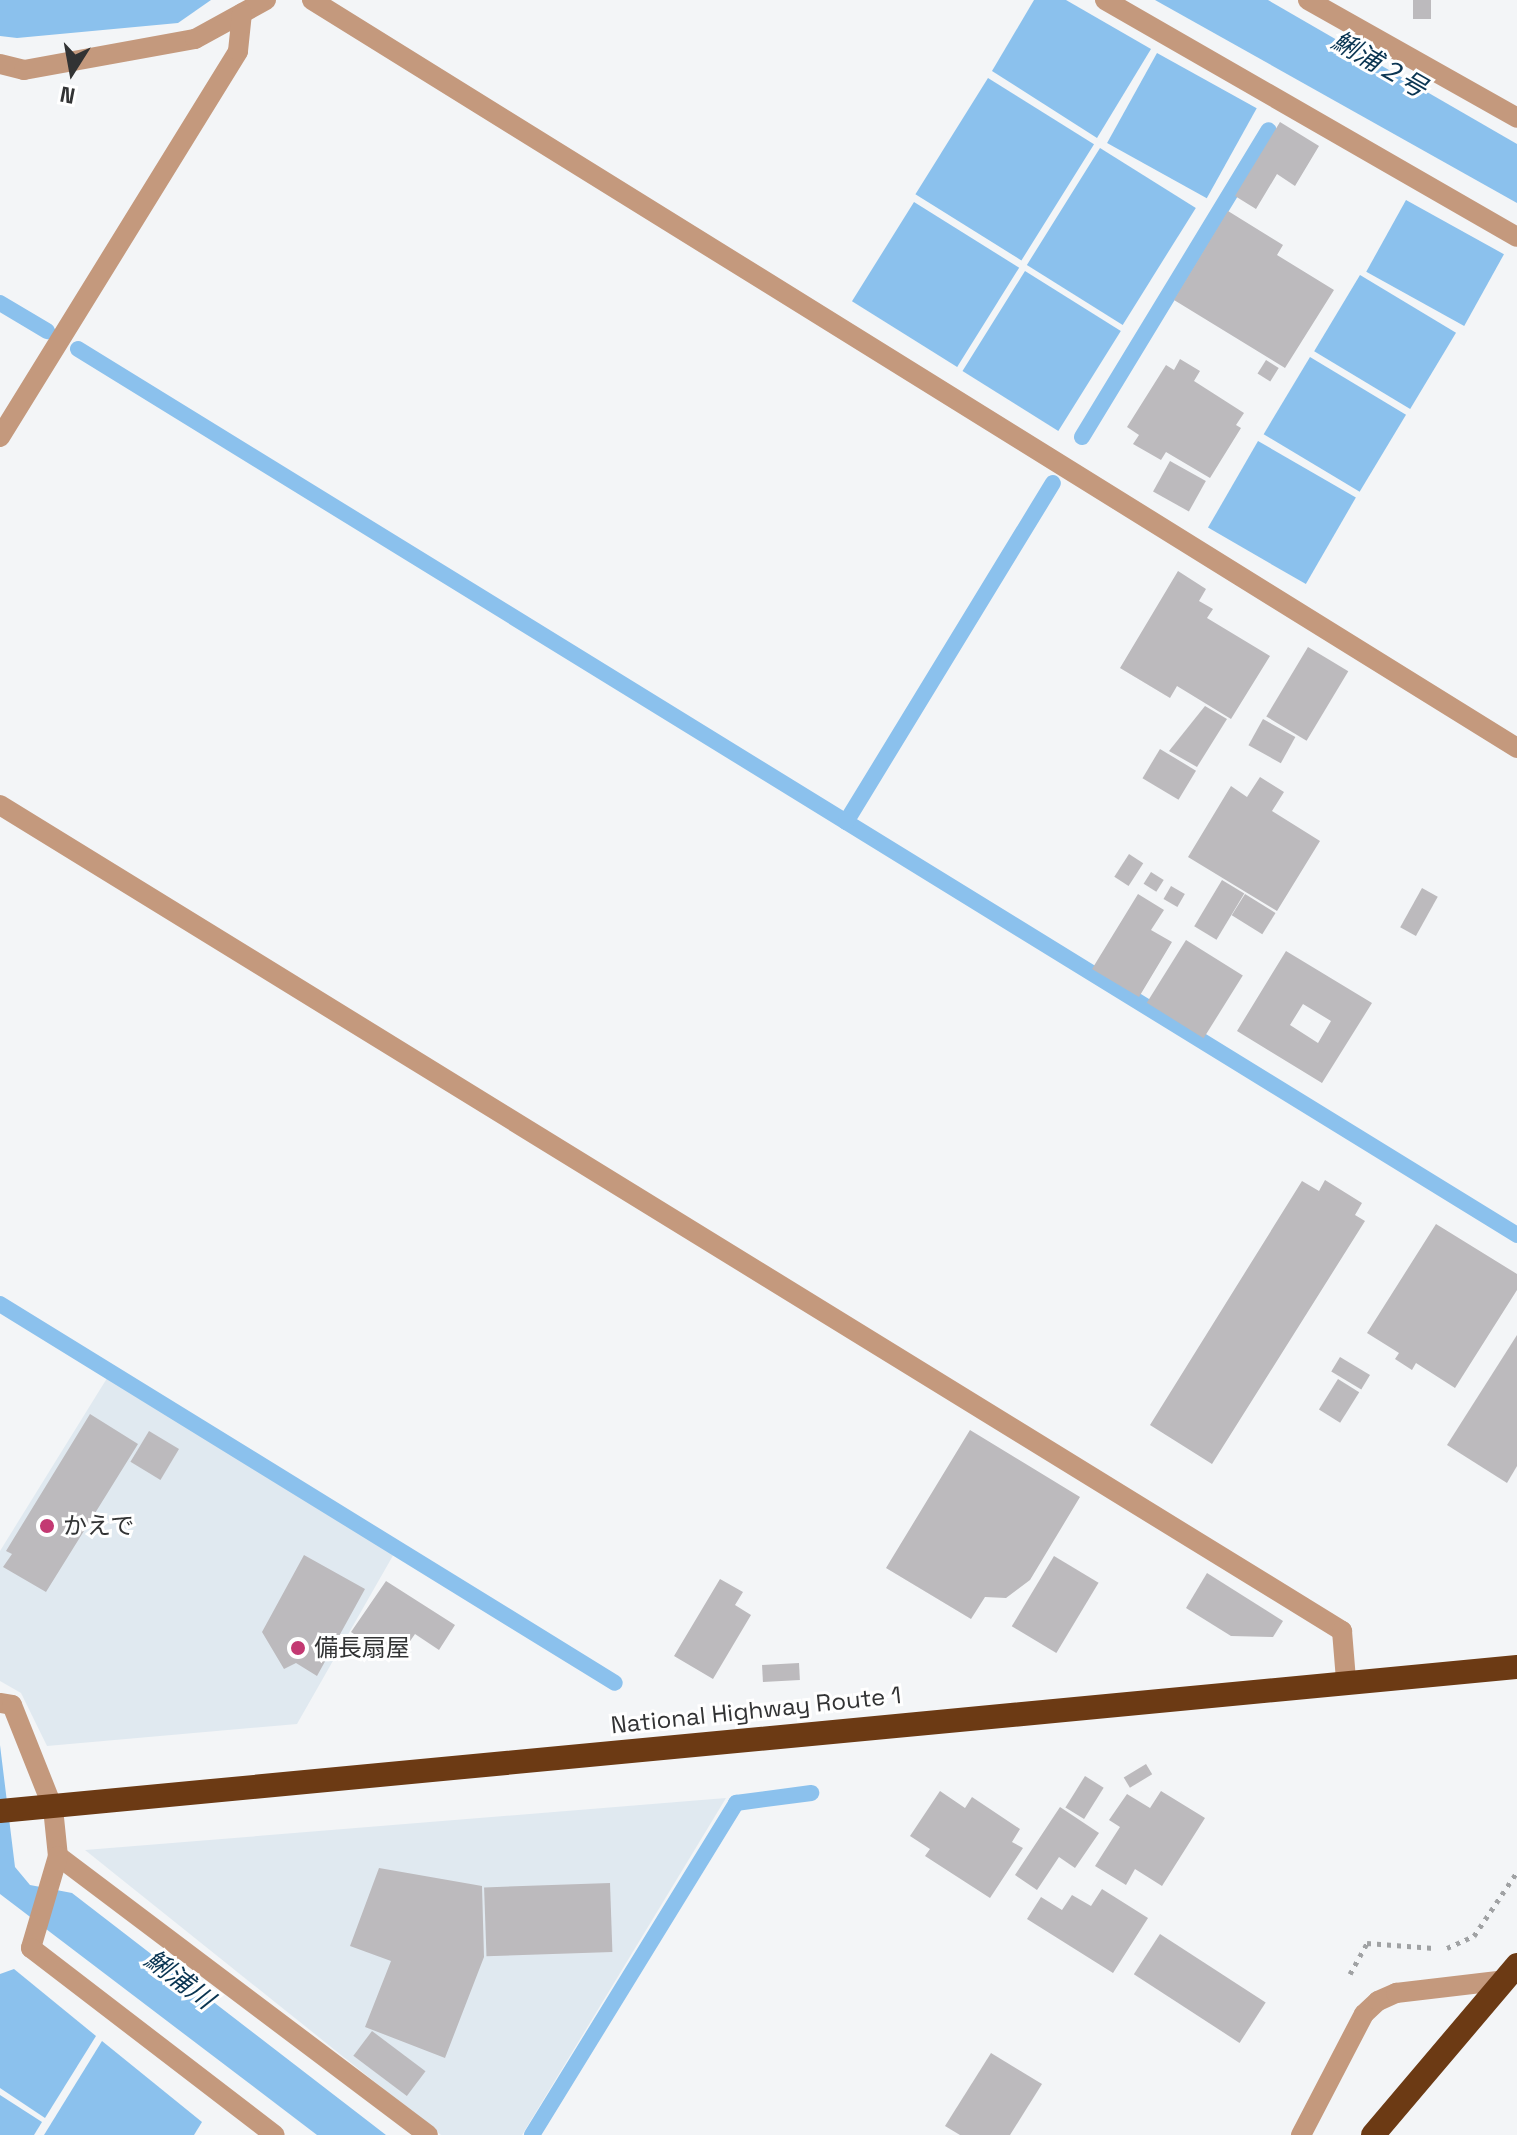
<!DOCTYPE html>
<html>
<head>
<meta charset="utf-8">
<style>
  body { margin:0 }
  #map { position:relative; width:1517px; height:2135px; overflow:hidden; background:#f3f5f7; font-family:"Space Grotesk","Noto Sans JP",sans-serif }
  div>[style] { position:absolute }
  [style*='--x'] { left:calc(var(--x)*1px); top:calc(var(--y)*1px); width:calc(var(--w)*1px); rotate:calc(var(--a)*1deg) }
  .built>* { inset:0; background:#e0e9f0 }
  .water>* { inset:0; background:#8bc1ed; transform-origin:0 0 }
  .stream>* { height:16px; margin:-8px; padding:0 8px; transform-origin:8px; border-radius:8px; background:#8bc1ed }
  .building>* { inset:0; background:#bcbabd; transform-origin:0 0 }
  .path>* { height:5px; margin-top:-2.5px; transform-origin:0; background:repeating-linear-gradient(90deg,#a0a2a4 0 4px,transparent 0 10px) }
  .minor>* { height:20px; margin:-10px; padding:0 10px; transform-origin:10px; border-radius:10px; background:#c4997d }
  .highway>* { height:24px; margin:-12px; padding:0 12px; transform-origin:12px; border-radius:12px; background:#6c3a14 }
  .dots>* { width:22px; height:22px; translate:-50% -50%; box-sizing:border-box; border:4px solid #fff; border-radius:50% }
  span { translate:-50% -50%; white-space:nowrap; text-align:center; line-height:1.15; -webkit-text-stroke:6px #fff; paint-order:stroke }
  .poi-label { font-size:24px; color:#323334 }
  .left { translate:0 -50%; text-align:left }
  .street-label { font-size:24px; color:#323334 }
  .water-label { font-size:26px; color:#0a3552; font-style:italic }
  .north { position:absolute; left:32px; top:32px; width:80px; height:80px; -webkit-text-stroke:6px #fff; paint-order:stroke; rotate:191deg; font-size:22px; font-weight:700; line-height:32px; text-align:center; color:#323334 }
  .north::after { content:''; display:block; margin:auto; width:28px; height:36px; background:#323334; clip-path:polygon(50% 0,100% 100%,50% 72%,0 100%) }
</style>
</head>
<body>
<div id="map">
  <div class="built">
    <i style="clip-path:polygon(109px 1375px,395px 1552px,297px 1724px,47px 1746px,21px 1693px,0 1681px,0 1551px)"></i>
    <i style="clip-path:polygon(726px 1798px,522px 2135px,441px 2135px,85px 1850px)"></i>
  </div>
  <div class="water">
    <i style="clip-path:polygon(0 0,211px 0,178px 23px,17px 38px,0 36px)"></i>
    <i style="clip-path:polygon(1034px 0,1066px 0,1151px 49px,1097px 138px,992px 71px)"></i>
    <i style="clip-path:polygon(1155px 0,1268px 0,1517px 144px,1517px 203px)"></i>
    <i style="left:1157px;top:53px;width:114px;height:103px;rotate:29deg"></i>
    <i style="left:988px;top:78px;width:125px;height:137px;rotate:32deg"></i>
    <i style="left:1100px;top:148px;width:113px;height:138px;rotate:32deg"></i>
    <i style="left:1406px;top:200px;width:112px;height:82px;rotate:29deg"></i>
    <i style="left:914px;top:202px;width:124px;height:117px;rotate:32deg"></i>
    <i style="left:1025px;top:271px;width:113px;height:118px;rotate:32deg"></i>
    <i style="left:1360px;top:275px;width:112px;height:89px;rotate:31deg"></i>
    <i style="left:1310px;top:357px;width:112px;height:90px;rotate:31deg"></i>
    <i style="left:1258px;top:441px;width:113px;height:100px;rotate:30deg"></i>
    <i style="clip-path:polygon(0 1745px,15px 1867px,30px 1885px,72px 1893px,386px 2135px,317px 2135px,0 1894px)"></i>
    <i style="clip-path:polygon(14px 1969px,96px 2036px,45px 2118px,0 2088px,0 1974px)"></i>
    <i style="clip-path:polygon(102px 2041px,202px 2122px,194px 2135px,44px 2135px)"></i>
    <i style="clip-path:polygon(0 2095px,42px 2122px,34px 2135px,0 2135px)"></i>
  </div>
  <div class="stream">
    <i style="--x:0;--y:303;--w:55;--a:30.8"></i>
    <i style="--x:78;--y:349;--w:1690;--a:31.62"></i>
    <i style="--x:1082;--y:437;--w:359;--a:-58.7"></i>
    <i style="--x:846;--y:822;--w:397;--a:-58.6"></i>
    <i style="--x:0;--y:1304;--w:722;--a:31.64"></i>
    <i style="--x:532;--y:2135;--w:390;--a:-58.4"></i>
    <i style="--x:736;--y:1803;--w:76;--a:-7.6"></i>
  </div>
  <div class="building">
    <i style="left:1413px;top:0;width:18px;height:19px"></i>
    <i style="clip-path:polygon(1280px 122px,1319px 146px,1295px 186px,1277px 174px,1256px 209px,1235px 196px)"></i>
    <i style="clip-path:polygon(1228px 211px,1283px 245px,1277px 255px,1334px 290px,1285px 368px,1174px 300px)"></i>
    <i style="clip-path:polygon(1180px 359px,1200px 371px,1194px 381px,1244px 413px,1236px 425px,1241px 428px,1210px 478px,1166px 452px,1161px 460px,1133px 444px,1139px 435px,1127px 427px,1166px 365px,1174px 370px)"></i>
    <i style="left:1266px;top:360px;width:15px;height:16px;rotate:32deg"></i>
    <i style="left:1170px;top:461px;width:41px;height:35px;rotate:29deg"></i>
    <i style="clip-path:polygon(1178px 571px,1206px 589px,1199px 601px,1213px 609px,1207px 618px,1270px 656px,1231px 719px,1177px 686px,1170px 698px,1120px 668px)"></i>
    <i style="left:1308px;top:647px;width:47px;height:81px;rotate:31deg"></i>
    <i style="clip-path:polygon(1205px 706px,1227px 719px,1197px 767px,1169px 751px)"></i>
    <i style="left:1263px;top:719px;width:37px;height:30px;rotate:29deg"></i>
    <i style="left:1160px;top:749px;width:42px;height:34px;rotate:31deg"></i>
    <i style="clip-path:polygon(1260px 777px,1284px 792px,1272px 811px,1320px 841px,1277px 911px,1188px 857px,1231px 786px,1247px 797px)"></i>
    <i style="left:1129px;top:854px;width:17px;height:27px;rotate:33deg"></i>
    <i style="left:1151px;top:872px;width:15px;height:14px;rotate:32deg"></i>
    <i style="left:1222px;top:880px;width:26px;height:54px;rotate:31deg"></i>
    <i style="left:1171px;top:886px;width:16px;height:15px;rotate:30deg"></i>
    <i style="left:1422px;top:888px;width:18px;height:45px;rotate:29deg"></i>
    <i style="clip-path:polygon(1138px 894px,1164px 910px,1151px 930px,1172px 942px,1139px 997px,1092px 969px)"></i>
    <i style="left:1245px;top:894px;width:36px;height:25px;rotate:32deg"></i>
    <i style="left:1186px;top:940px;width:67px;height:74px;rotate:32deg"></i>
    <i style="clip-path:polygon(evenodd,1286px 951px,1372px 1003px,1322px 1083px,1237px 1031px,1286px 951px,1303px 1004px,1331px 1021px,1318px 1043px,1290px 1025px,1303px 1004px)"></i>
    <i style="clip-path:polygon(1325px 1180px,1362px 1203px,1355px 1215px,1365px 1221px,1212px 1464px,1150px 1425px,1302px 1181px,1319px 1191px)"></i>
    <i style="clip-path:polygon(1436px 1224px,1517px 1274px,1517px 1290px,1455px 1388px,1416px 1363px,1412px 1370px,1395px 1359px,1399px 1353px,1367px 1333px)"></i>
    <i style="clip-path:polygon(1517px 1335px,1517px 1466px,1507px 1483px,1447px 1445px)"></i>
    <i style="left:1340px;top:1357px;width:35px;height:17px;rotate:31deg"></i>
    <i style="left:1338px;top:1379px;width:25px;height:36px;rotate:32deg"></i>
    <i style="clip-path:polygon(90px 1414px,138px 1444px,46px 1592px,3px 1567px,12px 1554px,6px 1551px)"></i>
    <i style="clip-path:polygon(970px 1430px,1080px 1497px,1030px 1580px,1006px 1598px,985px 1597px,971px 1619px,886px 1568px)"></i>
    <i style="left:149px;top:1431px;width:35px;height:36px;rotate:31deg"></i>
    <i style="clip-path:polygon(304px 1555px,365px 1589px,317px 1676px,296px 1663px,284px 1669px,262px 1632px)"></i>
    <i style="left:1054px;top:1556px;width:52px;height:82px;rotate:31deg"></i>
    <i style="clip-path:polygon(1207px 1573px,1283px 1621px,1273px 1637px,1231px 1636px,1186px 1608px)"></i>
    <i style="clip-path:polygon(720px 1579px,743px 1592px,735px 1605px,751px 1615px,713px 1679px,674px 1656px)"></i>
    <i style="clip-path:polygon(386px 1581px,455px 1625px,439px 1650px,415px 1634px,408px 1644px,396px 1637px,384px 1654px,351px 1632px)"></i>
    <i style="left:799px;top:1663px;width:17px;height:37px;rotate:87deg"></i>
    <i style="left:1146px;top:1764px;width:12px;height:26px;rotate:59deg"></i>
    <i style="left:1085px;top:1776px;width:22px;height:37px;rotate:32deg"></i>
    <i style="clip-path:polygon(940px 1791px,965px 1808px,972px 1797px,1020px 1829px,1012px 1842px,1023px 1848px,990px 1898px,925px 1856px,930px 1849px,910px 1836px)"></i>
    <i style="clip-path:polygon(1161px 1791px,1205px 1818px,1162px 1886px,1135px 1869px,1126px 1885px,1095px 1866px,1120px 1827px,1109px 1820px,1127px 1794px,1150px 1808px)"></i>
    <i style="clip-path:polygon(1060px 1807px,1099px 1833px,1075px 1868px,1059px 1857px,1037px 1890px,1015px 1875px)"></i>
    <i style="clip-path:polygon(379px 1868px,482px 1886px,484px 1957px,445px 2058px,365px 2027px,391px 1961px,350px 1946px)"></i>
    <i style="left:610px;top:1883px;width:69px;height:126px;rotate:88deg"></i>
    <i style="clip-path:polygon(1102px 1889px,1148px 1918px,1113px 1973px,1027px 1919px,1041px 1897px,1062px 1910px,1072px 1895px,1091px 1906px)"></i>
    <i style="left:1160px;top:1934px;width:126px;height:48px;rotate:33deg"></i>
    <i style="left:372px;top:2031px;width:67px;height:31px;rotate:37deg"></i>
    <i style="clip-path:polygon(991px 2053px,1042px 2084px,1010px 2135px,960px 2135px,945px 2126px)"></i>
  </div>
  <div class="path">
    <i style="--x:1447;--y:1948;--w:30;--a:-24"></i>
    <i style="--x:1474;--y:1936;--w:77;--a:-56.1"></i>
    <i style="--x:1350;--y:1974;--w:35;--a:-61"></i>
    <i style="--x:1367;--y:1943;--w:67;--a:4.3"></i>
  </div>
  <div class="minor">
    <i style="--x:312;--y:0;--w:1418;--a:31.83"></i>
    <i style="--x:1105;--y:0;--w:475;--a:29.9"></i>
    <i style="--x:1308;--y:0;--w:240;--a:29.4"></i>
    <i style="--x:0;--y:64;--w:25;--a:14"></i>
    <i style="--x:24;--y:70;--w:174;--a:-10.3"></i>
    <i style="--x:195;--y:39;--w:81;--a:-28.8"></i>
    <i style="--x:0;--y:437;--w:453;--a:-58.3"></i>
    <i style="--x:238;--y:51;--w:38;--a:-84"></i>
    <i style="--x:0;--y:805;--w:1576;--a:31.61"></i>
    <i style="--x:1342;--y:1631;--w:49;--a:85.3"></i>
    <i style="--x:0;--y:1703;--w:12;--a:9"></i>
    <i style="--x:12;--y:1705;--w:111;--a:68.3"></i>
    <i style="--x:53;--y:1808;--w:48;--a:84.1"></i>
    <i style="--x:58;--y:1856;--w:463;--a:37"></i>
    <i style="--x:58;--y:1856;--w:96;--a:106.4"></i>
    <i style="--x:31;--y:1948;--w:307;--a:37.5"></i>
    <i style="--x:1301;--y:2135;--w:136;--a:-62.5"></i>
    <i style="--x:1364;--y:2014;--w:19;--a:-43"></i>
    <i style="--x:1378;--y:2001;--w:20;--a:-24"></i>
    <i style="--x:1396;--y:1993;--w:111;--a:-6.7"></i>
  </div>
  <div class="highway">
    <i style="--x:0;--y:1811;--w:1524;--a:-5.42"></i>
    <i style="--x:1373;--y:2135;--w:223;--a:-49.7"></i>
  </div>
  <div class="dots">
    <i style="left:47px;top:1526px;background:#c33972"></i>
    <i style="left:298px;top:1648px;background:#c33972"></i>
  </div>
  <div class="poi-label">
    <span class="left" style="left:63px;top:1526px">かえで</span>
    <span class="left" style="left:314px;top:1648px">備長扇屋</span>
  </div>
  <div class="street-label">
    <span style="left:756px;top:1710px;rotate:-6deg">National Highway Route 1</span>
  </div>
  <div class="water-label">
    <span style="left:1379px;top:65px;rotate:30deg">鯏浦２号</span>
    <span style="left:179px;top:1980px;rotate:37deg">鯏浦川</span>
  </div>
  <div class="north">N</div>
</div>
</body>
</html>
